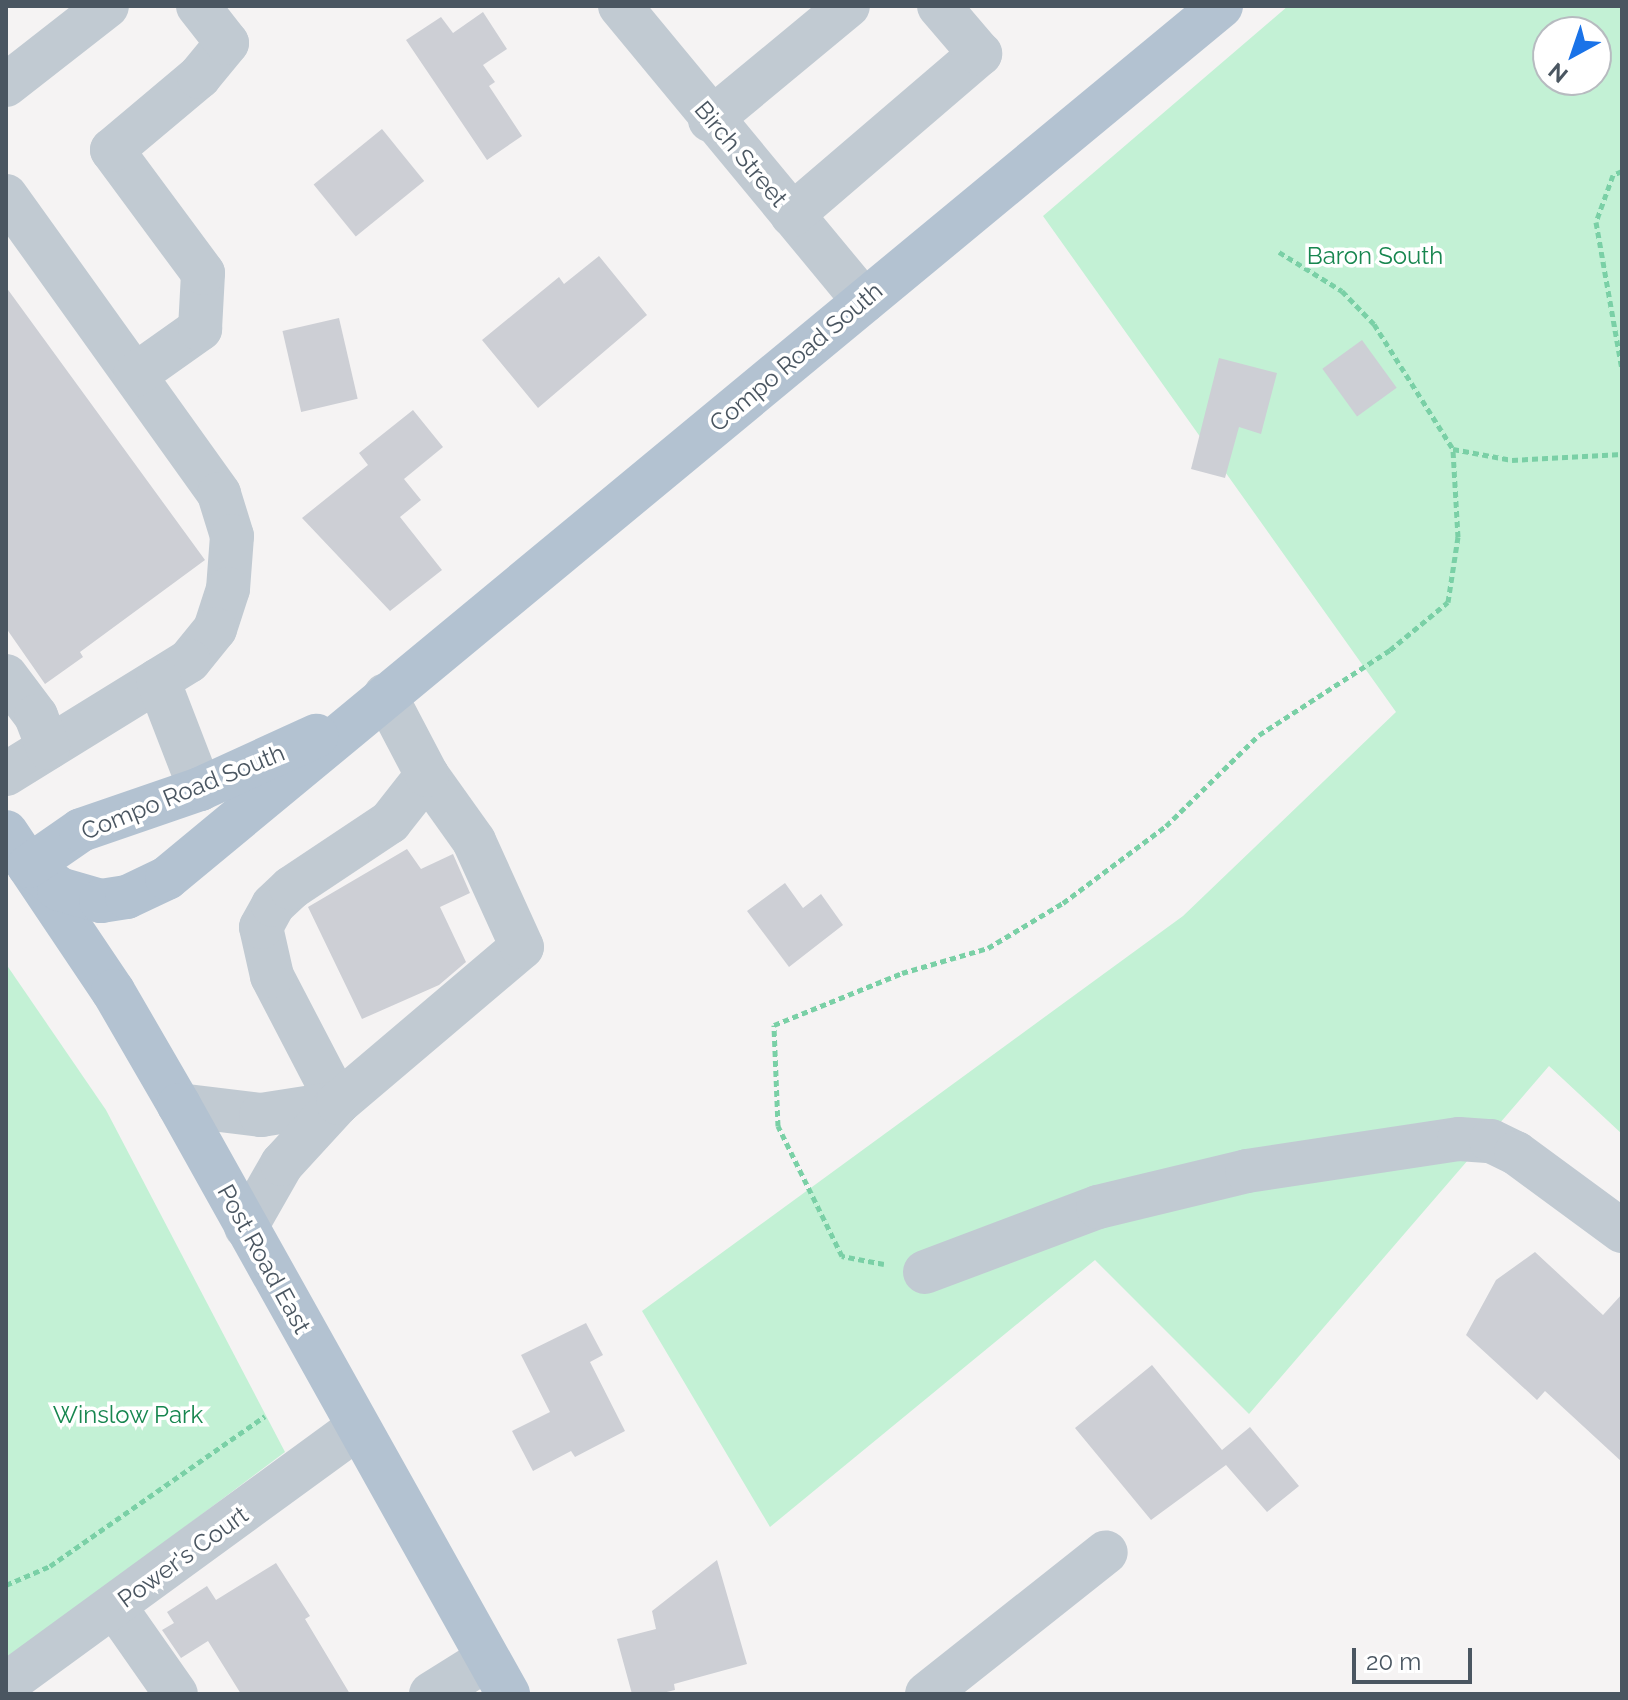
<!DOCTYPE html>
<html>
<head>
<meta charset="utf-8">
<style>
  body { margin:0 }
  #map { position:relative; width:1628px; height:1700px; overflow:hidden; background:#f5f3f3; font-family:Raleway,sans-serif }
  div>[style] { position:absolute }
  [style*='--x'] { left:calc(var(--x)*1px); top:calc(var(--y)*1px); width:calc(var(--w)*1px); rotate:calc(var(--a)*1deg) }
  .green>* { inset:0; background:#c3f1d5 }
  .building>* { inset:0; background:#cdcfd5; transform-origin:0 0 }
  .path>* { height:5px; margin-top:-2.5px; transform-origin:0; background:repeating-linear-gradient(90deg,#7ad0a6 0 6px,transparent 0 10px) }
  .minor>* { height:44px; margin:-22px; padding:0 22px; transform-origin:22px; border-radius:22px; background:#c1cad2 }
  .major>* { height:44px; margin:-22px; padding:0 22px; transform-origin:22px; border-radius:22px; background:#b3c2d1 }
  span { translate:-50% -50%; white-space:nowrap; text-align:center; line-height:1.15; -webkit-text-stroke:7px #fff; paint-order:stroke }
  .street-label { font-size:24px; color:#4a5661 }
  .park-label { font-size:24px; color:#17864f }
  .frame { position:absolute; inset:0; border:8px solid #4a5661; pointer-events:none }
  .north { position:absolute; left:1532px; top:16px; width:80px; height:80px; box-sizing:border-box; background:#fff; border:2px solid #b7bbc0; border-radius:50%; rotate:220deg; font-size:22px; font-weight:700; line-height:32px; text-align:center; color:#4a5661 }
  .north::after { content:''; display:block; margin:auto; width:28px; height:36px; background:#1a73e8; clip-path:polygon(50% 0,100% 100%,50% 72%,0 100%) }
  .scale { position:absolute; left:1352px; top:1648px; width:120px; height:36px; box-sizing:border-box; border:4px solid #4a5661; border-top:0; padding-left:10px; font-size:24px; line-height:28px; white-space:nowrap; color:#4a5661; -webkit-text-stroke:6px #fff; paint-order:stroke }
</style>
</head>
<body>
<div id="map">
  <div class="green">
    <i style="clip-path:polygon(evenodd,1288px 6px,1622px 6px,1622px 1134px,1549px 1066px,1249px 1414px,1095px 1260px,770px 1527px,642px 1311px,1183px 916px,1396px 712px,1043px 216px,1288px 6px,1548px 32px,1596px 32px,1596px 80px,1548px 80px,1548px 32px)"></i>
    <i style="clip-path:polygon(6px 964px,106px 1110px,285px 1452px,6px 1661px)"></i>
  </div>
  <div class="building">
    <i style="clip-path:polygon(483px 12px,507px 49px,483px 65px,495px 82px,489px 86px,522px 136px,487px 160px,406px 40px,441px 17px,453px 33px)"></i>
    <i style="left:382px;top:129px;width:67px;height:88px;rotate:51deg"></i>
    <i style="clip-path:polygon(599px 256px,647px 315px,538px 408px,482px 340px,559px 277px,564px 284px)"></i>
    <i style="clip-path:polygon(6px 287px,205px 560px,80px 652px,83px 657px,45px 684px,6px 628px)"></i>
    <i style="left:339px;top:318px;width:83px;height:58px;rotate:77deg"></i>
    <i style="left:1362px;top:340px;width:59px;height:49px;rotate:54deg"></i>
    <i style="clip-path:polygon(1219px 358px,1277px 373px,1261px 434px,1239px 427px,1225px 478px,1191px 469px)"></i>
    <i style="clip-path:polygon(413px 410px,443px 447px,404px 479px,421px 500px,400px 517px,442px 570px,390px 611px,302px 518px,368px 465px,359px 453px)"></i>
    <i style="clip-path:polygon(407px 849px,421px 869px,453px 854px,470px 893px,440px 907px,466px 962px,439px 985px,362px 1019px,308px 907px)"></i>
    <i style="clip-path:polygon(785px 883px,803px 908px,821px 894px,843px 925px,789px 967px,747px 911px)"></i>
    <i style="clip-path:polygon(1535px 1252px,1603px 1315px,1622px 1294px,1622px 1462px,1545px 1391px,1537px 1400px,1466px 1335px,1496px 1280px)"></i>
    <i style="clip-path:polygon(586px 1323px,603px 1355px,590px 1362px,625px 1431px,575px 1457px,571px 1451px,533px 1471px,512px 1431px,550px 1412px,521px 1355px)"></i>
    <i style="clip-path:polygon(1152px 1365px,1222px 1450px,1250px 1427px,1299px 1486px,1267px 1512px,1226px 1465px,1151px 1520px,1075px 1428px)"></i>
    <i style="clip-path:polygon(717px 1560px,747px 1664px,674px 1684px,675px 1690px,658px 1694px,632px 1694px,617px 1639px,656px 1629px,652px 1611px)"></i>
    <i style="clip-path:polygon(276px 1563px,310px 1616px,305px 1619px,350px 1694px,241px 1694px,208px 1641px,181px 1658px,162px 1630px,174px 1623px,167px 1612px,207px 1586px,216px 1600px)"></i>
  </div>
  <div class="path">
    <i style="--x:1622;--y:171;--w:10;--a:156"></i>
    <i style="--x:1613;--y:175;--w:50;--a:109.9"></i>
    <i style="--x:1596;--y:222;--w:149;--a:80"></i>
    <i style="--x:1279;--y:252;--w:74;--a:31.8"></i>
    <i style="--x:1342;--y:291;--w:46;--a:45.9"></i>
    <i style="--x:1374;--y:324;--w:148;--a:57.7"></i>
    <i style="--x:1453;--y:449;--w:60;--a:10.6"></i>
    <i style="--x:1512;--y:460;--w:110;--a:-3.1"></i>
    <i style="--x:884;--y:1264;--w:43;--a:-169.2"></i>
    <i style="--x:842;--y:1256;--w:145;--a:-116.2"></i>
    <i style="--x:778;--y:1126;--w:101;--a:-92.3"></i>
    <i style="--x:774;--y:1025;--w:138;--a:-22.1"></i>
    <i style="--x:902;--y:973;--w:90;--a:-16.2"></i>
    <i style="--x:988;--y:948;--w:87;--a:-31"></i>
    <i style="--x:1063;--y:903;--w:129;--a:-36.8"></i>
    <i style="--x:1166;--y:826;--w:130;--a:-44.4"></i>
    <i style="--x:1259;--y:735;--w:156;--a:-33"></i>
    <i style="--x:1390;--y:650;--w:75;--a:-39.6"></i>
    <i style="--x:1448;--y:602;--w:66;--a:-81.3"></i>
    <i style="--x:1458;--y:537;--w:88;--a:-93.3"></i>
    <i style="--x:6;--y:1585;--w:48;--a:-23.4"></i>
    <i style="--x:50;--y:1566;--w:262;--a:-34.9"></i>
  </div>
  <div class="minor">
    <i style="--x:620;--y:6;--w:383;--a:50.4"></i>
    <i style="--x:6;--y:85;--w:128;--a:-38"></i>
    <i style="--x:710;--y:120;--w:179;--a:-39.6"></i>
    <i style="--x:6;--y:196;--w:366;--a:54.4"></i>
    <i style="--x:219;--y:494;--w:44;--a:72.8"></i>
    <i style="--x:232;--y:536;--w:53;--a:94.3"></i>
    <i style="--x:228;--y:589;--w:42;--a:108"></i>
    <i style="--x:215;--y:629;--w:41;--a:129.1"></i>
    <i style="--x:189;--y:661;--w:215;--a:148.3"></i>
    <i style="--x:792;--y:215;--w:248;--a:-40.6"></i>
    <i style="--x:980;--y:54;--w:63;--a:-130.5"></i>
    <i style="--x:135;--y:375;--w:80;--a:-35.3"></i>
    <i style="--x:200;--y:329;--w:56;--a:-86.9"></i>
    <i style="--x:203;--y:273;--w:153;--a:-126.5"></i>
    <i style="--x:112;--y:150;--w:114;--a:-40"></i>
    <i style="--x:199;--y:77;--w:44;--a:-50.5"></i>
    <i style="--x:227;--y:43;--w:47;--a:-128.1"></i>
    <i style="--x:6;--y:676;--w:50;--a:53.1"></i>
    <i style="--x:36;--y:716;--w:34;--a:69"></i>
    <i style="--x:158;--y:680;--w:117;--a:68.9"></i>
    <i style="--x:338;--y:1103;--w:143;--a:-117.5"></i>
    <i style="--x:272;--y:976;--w:50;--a:-102.7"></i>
    <i style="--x:261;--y:927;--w:25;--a:-61"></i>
    <i style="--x:273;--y:905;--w:25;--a:-43"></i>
    <i style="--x:291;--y:888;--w:119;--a:-33.7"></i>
    <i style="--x:390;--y:822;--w:60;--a:-51.8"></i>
    <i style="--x:179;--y:1105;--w:83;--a:7"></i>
    <i style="--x:261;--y:1115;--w:78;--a:-8.9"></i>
    <i style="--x:246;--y:1227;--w:73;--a:-60.3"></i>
    <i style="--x:282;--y:1164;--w:83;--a:-47.4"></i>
    <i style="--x:338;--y:1103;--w:241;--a:-40.3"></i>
    <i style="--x:522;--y:947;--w:116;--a:-114.4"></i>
    <i style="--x:474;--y:841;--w:81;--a:-125.5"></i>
    <i style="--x:427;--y:775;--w:90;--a:-117.7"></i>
    <i style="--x:925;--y:1272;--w:185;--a:-20.6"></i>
    <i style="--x:1098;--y:1207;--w:153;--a:-13.6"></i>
    <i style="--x:1247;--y:1171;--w:214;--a:-8.6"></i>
    <i style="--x:1459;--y:1139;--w:32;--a:4"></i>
    <i style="--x:1491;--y:1141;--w:28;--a:26"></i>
    <i style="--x:1516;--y:1153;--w:132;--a:36.3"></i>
    <i style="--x:115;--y:1607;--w:106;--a:55"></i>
    <i style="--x:6;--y:1684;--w:436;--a:-36.1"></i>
    <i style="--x:431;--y:1694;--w:66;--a:-32"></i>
    <i style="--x:927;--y:1694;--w:228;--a:-38.4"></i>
  </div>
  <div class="major">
    <i style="--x:6;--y:832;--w:192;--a:56.1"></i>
    <i style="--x:113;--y:991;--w:132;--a:59.9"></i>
    <i style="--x:179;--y:1105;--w:675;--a:60.81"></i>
    <i style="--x:29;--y:866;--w:38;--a:37"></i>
    <i style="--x:59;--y:889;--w:44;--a:15.9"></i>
    <i style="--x:101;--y:901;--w:26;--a:-9"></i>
    <i style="--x:127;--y:897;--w:44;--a:-25.4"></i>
    <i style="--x:167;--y:878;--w:1368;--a:-39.6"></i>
    <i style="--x:29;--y:866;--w:63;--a:-34.7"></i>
    <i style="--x:81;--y:830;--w:126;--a:-19"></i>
    <i style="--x:200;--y:789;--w:128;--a:-24.6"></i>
  </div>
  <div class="street-label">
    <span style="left:741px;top:154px;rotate:50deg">Birch Street</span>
    <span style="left:796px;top:357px;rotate:-40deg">Compo Road South</span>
    <span style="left:183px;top:792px;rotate:-22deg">Compo Road South</span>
    <span style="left:264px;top:1259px;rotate:61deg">Post Road East</span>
    <span style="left:183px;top:1557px;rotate:-36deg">Power's Court</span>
  </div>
  <div class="park-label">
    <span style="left:1375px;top:256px">Baron South</span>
    <span style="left:128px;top:1415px">Winslow Park</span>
  </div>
  <div class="frame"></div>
  <div class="north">N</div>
  <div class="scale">20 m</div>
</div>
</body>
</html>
